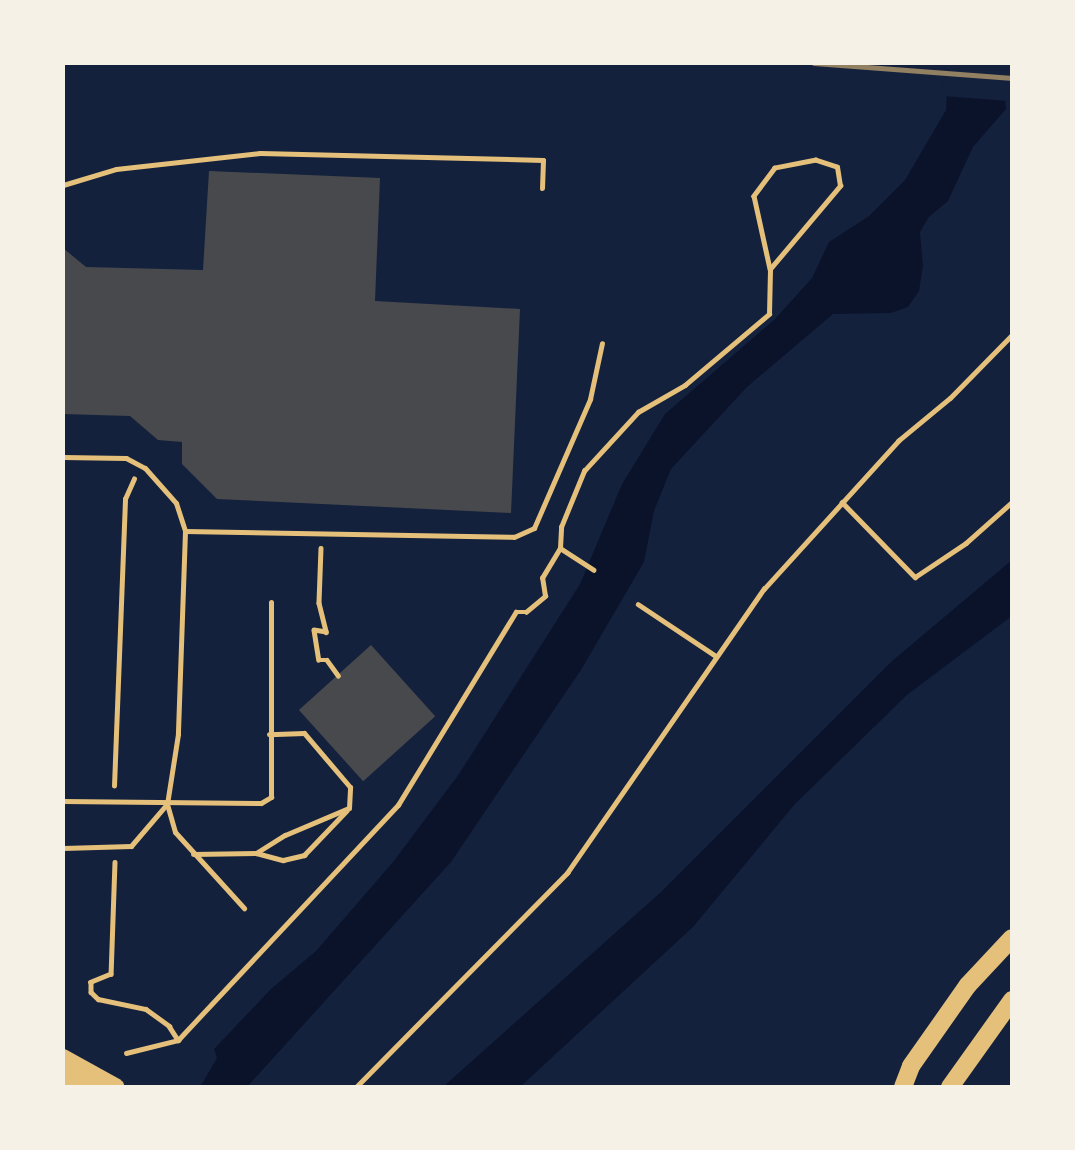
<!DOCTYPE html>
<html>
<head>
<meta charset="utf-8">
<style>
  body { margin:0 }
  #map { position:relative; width:1075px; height:1150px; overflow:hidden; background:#14213d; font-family:"Source Serif 4",serif }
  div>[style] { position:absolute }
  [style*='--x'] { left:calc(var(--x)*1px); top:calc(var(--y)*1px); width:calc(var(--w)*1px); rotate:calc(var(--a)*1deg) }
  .water>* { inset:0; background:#0b132b }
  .pier>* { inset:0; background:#14213d }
  .building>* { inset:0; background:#48494c; transform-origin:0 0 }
  .path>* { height:4.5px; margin:-2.25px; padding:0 2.25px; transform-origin:2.25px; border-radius:2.25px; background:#e5c07b }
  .service>* { height:5px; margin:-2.5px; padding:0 2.5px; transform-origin:2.5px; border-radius:2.5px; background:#e5c07b }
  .primary>* { height:18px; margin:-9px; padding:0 9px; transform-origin:9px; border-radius:9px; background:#e5c07b }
  .rail>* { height:5px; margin:-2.5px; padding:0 2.5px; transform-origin:2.5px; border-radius:2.5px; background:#918062 }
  span { translate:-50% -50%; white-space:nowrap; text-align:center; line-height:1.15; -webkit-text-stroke:7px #f6f1e7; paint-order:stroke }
  .frame { position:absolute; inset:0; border:65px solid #f6f1e7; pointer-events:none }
</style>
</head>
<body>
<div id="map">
  <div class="water">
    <i style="clip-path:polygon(948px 63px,1002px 63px,1006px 109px,973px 147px,948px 201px,929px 217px,920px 232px,923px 266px,919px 291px,908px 307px,891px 313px,833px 314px,747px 387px,671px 469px,654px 511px,644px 562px,581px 670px,451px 862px,247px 1087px,200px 1087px,217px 1058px,214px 1049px,271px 989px,316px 951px,393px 862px,459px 774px,580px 584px,622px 484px,665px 414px,775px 319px,812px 278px,829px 242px,869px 216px,905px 180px,946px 110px)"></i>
    <i style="clip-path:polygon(1012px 560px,1012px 616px,907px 695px,795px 804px,693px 927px,520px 1087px,443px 1087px,662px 891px,892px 661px)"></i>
  </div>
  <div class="pier">
    <i style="clip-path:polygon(945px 63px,1006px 65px,1009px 101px,943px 96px)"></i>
  </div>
  <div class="building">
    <i style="clip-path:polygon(209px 171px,380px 178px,375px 301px,520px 309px,511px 513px,217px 499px,182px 464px,182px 442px,158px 440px,130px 416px,63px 414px,63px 248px,86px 267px,203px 270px)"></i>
    <i style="left:371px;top:645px;width:96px;height:97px;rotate:48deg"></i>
  </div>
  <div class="path">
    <i style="--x:842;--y:502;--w:105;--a:45.8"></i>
    <i style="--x:915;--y:577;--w:61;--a:-33.7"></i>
    <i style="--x:966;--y:543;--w:62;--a:-41.7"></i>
    <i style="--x:321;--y:548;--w:55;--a:92.1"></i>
    <i style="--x:319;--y:603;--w:30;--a:76"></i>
    <i style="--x:326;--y:632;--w:12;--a:-171"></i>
    <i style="--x:314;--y:630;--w:30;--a:81"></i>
    <i style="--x:319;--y:660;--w:8;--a:0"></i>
    <i style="--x:327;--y:660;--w:19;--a:54"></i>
    <i style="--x:560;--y:548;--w:40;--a:32.9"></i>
    <i style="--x:638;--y:604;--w:94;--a:33.7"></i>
    <i style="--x:114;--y:786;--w:287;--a:-87.8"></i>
    <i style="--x:125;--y:499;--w:22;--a:-66"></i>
    <i style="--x:115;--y:862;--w:112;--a:92"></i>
    <i style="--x:111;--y:974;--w:22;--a:158"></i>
    <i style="--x:91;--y:982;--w:10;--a:90"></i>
    <i style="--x:91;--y:992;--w:10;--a:45"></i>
    <i style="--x:98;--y:999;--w:49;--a:11.8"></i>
    <i style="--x:146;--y:1009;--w:29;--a:36"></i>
    <i style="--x:169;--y:1026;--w:17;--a:57"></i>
    <i style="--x:126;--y:1053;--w:54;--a:-14"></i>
    <i style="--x:178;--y:1040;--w:322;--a:-46.9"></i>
    <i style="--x:398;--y:805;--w:226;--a:-58.6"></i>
    <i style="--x:516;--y:612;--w:10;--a:0"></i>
    <i style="--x:526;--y:612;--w:25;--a:-40"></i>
    <i style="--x:545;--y:596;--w:18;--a:-99"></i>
    <i style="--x:542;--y:578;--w:35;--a:-59"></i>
    <i style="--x:560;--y:548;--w:21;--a:-87"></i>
    <i style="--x:561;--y:527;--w:61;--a:-67.7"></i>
    <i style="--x:584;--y:471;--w:80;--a:-47.5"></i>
    <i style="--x:638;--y:412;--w:54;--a:-29.9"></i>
    <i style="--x:685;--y:385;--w:110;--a:-40.2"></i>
    <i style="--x:769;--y:314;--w:45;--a:-88.7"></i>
    <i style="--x:770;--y:269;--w:109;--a:-49.9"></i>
    <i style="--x:840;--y:186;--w:19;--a:-99"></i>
    <i style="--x:837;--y:167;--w:22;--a:-162"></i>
    <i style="--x:816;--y:160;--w:42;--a:169"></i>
    <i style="--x:775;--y:168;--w:35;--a:127"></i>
    <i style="--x:754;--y:196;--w:75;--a:77.6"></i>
    <i style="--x:356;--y:1087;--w:301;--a:-45.4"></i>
    <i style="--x:567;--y:873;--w:346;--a:-55.3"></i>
    <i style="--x:764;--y:589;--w:200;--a:-47.8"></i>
    <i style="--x:898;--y:441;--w:67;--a:-39.6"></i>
    <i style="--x:950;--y:398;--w:88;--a:-45.5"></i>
  </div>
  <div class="service">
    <i style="--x:63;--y:185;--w:55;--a:-16.8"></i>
    <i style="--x:116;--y:169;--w:145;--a:-6.3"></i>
    <i style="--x:260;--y:153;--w:283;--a:1.4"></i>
    <i style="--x:543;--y:160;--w:28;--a:92"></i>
    <i style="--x:63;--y:457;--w:63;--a:0.9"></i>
    <i style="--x:126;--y:458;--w:21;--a:28"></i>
    <i style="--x:145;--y:468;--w:47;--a:48.5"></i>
    <i style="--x:176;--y:503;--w:29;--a:72"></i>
    <i style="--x:185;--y:531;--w:203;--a:92"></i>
    <i style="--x:178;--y:734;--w:71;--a:98.9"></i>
    <i style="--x:167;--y:804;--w:29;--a:74"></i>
    <i style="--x:175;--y:832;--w:103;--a:47.8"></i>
    <i style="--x:185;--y:531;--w:329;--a:1"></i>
    <i style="--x:514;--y:537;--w:22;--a:-24"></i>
    <i style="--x:534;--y:528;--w:141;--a:-66.5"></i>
    <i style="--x:590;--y:399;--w:57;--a:-77.9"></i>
    <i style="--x:63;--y:801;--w:198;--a:0.6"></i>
    <i style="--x:261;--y:803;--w:12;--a:-31"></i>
    <i style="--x:271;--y:797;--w:195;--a:-90"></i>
    <i style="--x:63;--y:848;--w:68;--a:-1.7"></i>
    <i style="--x:131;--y:846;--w:55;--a:-49.4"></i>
    <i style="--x:256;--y:853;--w:28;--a:15"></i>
    <i style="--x:283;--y:860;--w:22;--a:-13"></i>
    <i style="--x:304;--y:855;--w:62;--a:-46.3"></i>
    <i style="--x:193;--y:854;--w:63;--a:-0.9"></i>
    <i style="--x:256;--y:853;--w:34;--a:-32"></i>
    <i style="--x:285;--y:835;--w:69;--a:-22.9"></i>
    <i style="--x:349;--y:808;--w:21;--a:-87"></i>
    <i style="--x:350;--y:787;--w:71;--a:-130.4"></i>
    <i style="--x:304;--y:733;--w:35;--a:178"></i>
  </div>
  <div class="primary">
    <i style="--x:63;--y:1058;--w:60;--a:29.1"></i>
    <i style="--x:63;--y:1076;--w:36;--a:16"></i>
    <i style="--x:903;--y:1087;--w:22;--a:-69"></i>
    <i style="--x:911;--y:1066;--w:99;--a:-54.9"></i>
    <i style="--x:968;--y:985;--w:64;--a:-46.9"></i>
    <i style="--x:950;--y:1087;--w:107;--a:-54.5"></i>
  </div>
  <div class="rail">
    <i style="--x:814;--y:63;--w:199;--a:4.3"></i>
  </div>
  <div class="frame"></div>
</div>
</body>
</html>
